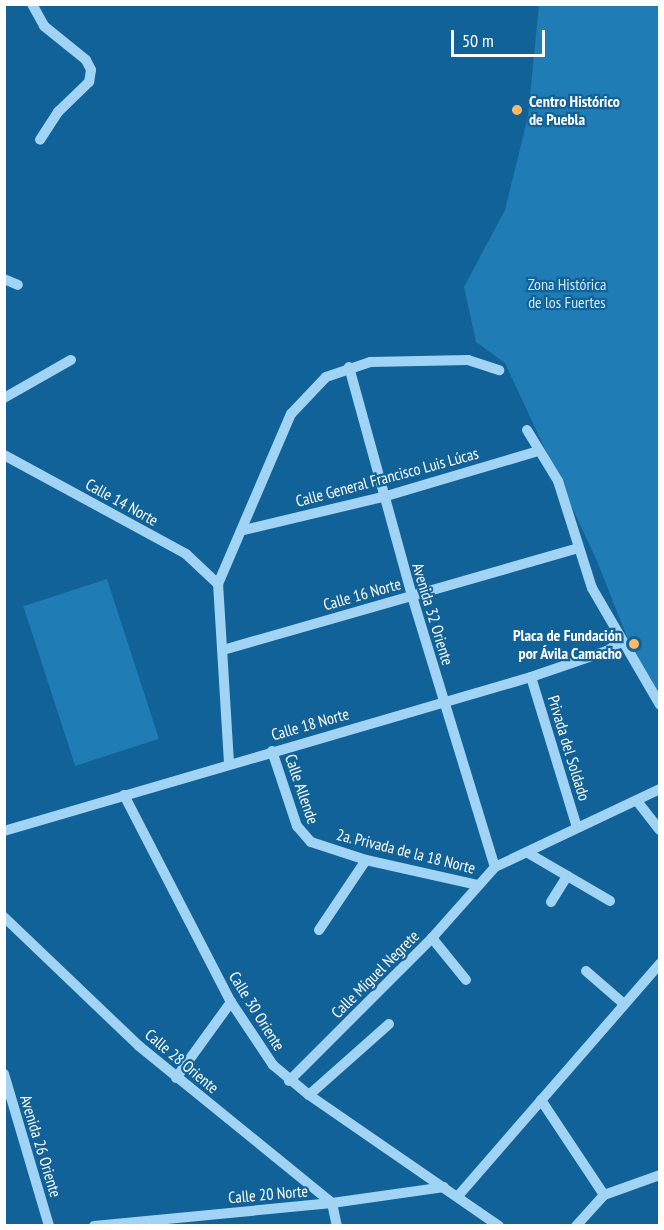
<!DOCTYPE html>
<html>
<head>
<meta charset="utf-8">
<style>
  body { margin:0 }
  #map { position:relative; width:664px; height:1230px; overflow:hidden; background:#116298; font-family:"PT Sans Narrow",sans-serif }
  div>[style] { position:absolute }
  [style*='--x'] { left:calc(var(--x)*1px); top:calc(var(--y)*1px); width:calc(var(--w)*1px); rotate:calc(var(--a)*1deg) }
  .green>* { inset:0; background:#1f7cb5; transform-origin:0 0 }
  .minor>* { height:10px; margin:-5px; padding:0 5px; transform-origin:5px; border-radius:5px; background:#a1d4f4 }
  .dots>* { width:16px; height:16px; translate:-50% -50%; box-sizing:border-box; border:3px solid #116298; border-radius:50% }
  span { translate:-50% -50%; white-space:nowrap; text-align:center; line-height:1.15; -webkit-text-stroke:4.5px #116298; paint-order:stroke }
  .poi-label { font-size:16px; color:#fff; font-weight:700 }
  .left { translate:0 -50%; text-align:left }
  .right { translate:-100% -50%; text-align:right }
  .park-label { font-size:16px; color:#caeafe }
  .street-label { font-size:16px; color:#fff }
  .frame { position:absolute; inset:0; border:6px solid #fff; pointer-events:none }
  .scale { position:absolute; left:451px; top:30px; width:94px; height:27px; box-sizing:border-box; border:3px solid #fff; border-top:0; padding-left:8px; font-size:18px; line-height:21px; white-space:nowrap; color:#fff; -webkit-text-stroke:4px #116298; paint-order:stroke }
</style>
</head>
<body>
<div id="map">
  <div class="green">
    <i style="clip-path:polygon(539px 5px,659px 5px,659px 698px,634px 655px,597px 561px,505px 363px,476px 342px,464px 287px,505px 210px,528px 116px)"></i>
    <i style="left:107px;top:579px;width:168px;height:88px;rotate:72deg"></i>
  </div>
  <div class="minor">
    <i style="--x:32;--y:4;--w:25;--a:61"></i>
    <i style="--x:44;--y:26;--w:54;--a:39"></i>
    <i style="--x:86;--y:60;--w:11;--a:63"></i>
    <i style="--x:91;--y:70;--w:12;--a:99"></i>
    <i style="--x:89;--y:82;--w:43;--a:135.9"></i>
    <i style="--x:58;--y:112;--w:33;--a:123"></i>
    <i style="--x:4;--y:279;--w:15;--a:23"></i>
    <i style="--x:349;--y:367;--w:238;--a:74.6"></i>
    <i style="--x:412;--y:596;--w:283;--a:73"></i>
    <i style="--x:4;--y:398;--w:77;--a:-29.6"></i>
    <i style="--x:527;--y:430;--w:60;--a:58.7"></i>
    <i style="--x:558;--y:481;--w:112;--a:72.4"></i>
    <i style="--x:592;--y:588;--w:135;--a:59.8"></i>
    <i style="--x:4;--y:455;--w:207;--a:28.5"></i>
    <i style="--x:186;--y:554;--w:44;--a:43.2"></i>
    <i style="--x:244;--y:530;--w:143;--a:-13.4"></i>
    <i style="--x:383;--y:497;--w:162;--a:-16.5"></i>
    <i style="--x:223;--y:650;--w:369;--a:-16"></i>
    <i style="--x:531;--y:677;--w:157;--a:73"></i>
    <i style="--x:272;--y:751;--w:79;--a:71.6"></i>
    <i style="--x:297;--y:826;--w:21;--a:49"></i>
    <i style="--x:311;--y:842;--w:58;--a:18.1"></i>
    <i style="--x:366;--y:860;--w:115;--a:12.6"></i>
    <i style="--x:229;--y:763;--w:179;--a:-93.5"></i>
    <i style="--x:218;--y:584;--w:185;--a:-66.8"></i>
    <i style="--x:291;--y:414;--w:51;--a:-46.6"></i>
    <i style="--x:326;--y:377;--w:46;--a:-18.8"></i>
    <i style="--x:370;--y:362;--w:98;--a:-1.2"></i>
    <i style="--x:468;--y:360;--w:33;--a:18"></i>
    <i style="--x:124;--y:795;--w:233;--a:62.7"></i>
    <i style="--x:231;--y:1002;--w:76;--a:56.3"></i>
    <i style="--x:273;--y:1065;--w:47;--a:39.8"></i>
    <i style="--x:309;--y:1095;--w:231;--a:34.6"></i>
    <i style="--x:637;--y:801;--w:37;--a:52"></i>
    <i style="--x:4;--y:831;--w:549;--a:-16.29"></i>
    <i style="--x:531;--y:677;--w:80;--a:-18.9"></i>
    <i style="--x:607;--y:651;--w:18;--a:-34"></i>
    <i style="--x:528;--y:853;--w:95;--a:30.3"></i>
    <i style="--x:551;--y:902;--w:31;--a:-58"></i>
    <i style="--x:4;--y:917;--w:187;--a:43.7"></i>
    <i style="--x:139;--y:1046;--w:249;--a:39.1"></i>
    <i style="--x:332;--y:1203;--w:24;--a:78"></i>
    <i style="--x:319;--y:930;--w:84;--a:-56.1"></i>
    <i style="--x:432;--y:938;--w:54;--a:51"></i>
    <i style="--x:586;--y:971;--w:50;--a:41"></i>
    <i style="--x:4;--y:1074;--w:159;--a:73.5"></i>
    <i style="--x:176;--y:1078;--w:94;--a:-54.1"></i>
    <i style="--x:289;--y:1081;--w:202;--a:-45"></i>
    <i style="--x:432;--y:938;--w:95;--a:-48.4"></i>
    <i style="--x:495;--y:867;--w:183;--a:-25.3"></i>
    <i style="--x:309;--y:1095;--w:107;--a:-41.6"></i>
    <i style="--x:541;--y:1100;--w:114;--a:56.4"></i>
    <i style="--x:458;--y:1196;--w:308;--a:-49"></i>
    <i style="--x:94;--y:1226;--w:239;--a:-5.5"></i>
    <i style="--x:332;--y:1203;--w:113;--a:-8.1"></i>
    <i style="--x:576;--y:1226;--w:42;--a:-47.9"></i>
    <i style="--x:604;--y:1195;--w:59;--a:-19.7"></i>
  </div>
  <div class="dots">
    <i style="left:517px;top:110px;background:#ffb964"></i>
    <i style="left:634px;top:644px;background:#ffb964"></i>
  </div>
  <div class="poi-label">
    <span class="left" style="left:529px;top:110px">Centro Histórico<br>de Puebla</span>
    <span class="right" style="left:622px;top:644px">Placa de Fundación<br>por Ávila Camacho</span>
  </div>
  <div class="park-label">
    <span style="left:567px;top:293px">Zona Histórica<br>de los Fuertes</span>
  </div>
  <div class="street-label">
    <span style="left:387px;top:477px;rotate:-15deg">Calle General Francisco Luis Lúcas</span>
    <span style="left:122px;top:502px;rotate:29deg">Calle 14 Norte</span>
    <span style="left:362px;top:594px;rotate:-16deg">Calle 16 Norte</span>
    <span style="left:433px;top:614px;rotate:73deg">Avenida 32 Oriente</span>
    <span style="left:310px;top:724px;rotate:-16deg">Calle 18 Norte</span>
    <span style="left:569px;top:748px;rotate:73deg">Privada del Soldado</span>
    <span style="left:302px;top:789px;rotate:71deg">Calle Allende</span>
    <span style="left:406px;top:851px;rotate:14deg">2a. Privada de la 18 Norte</span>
    <span style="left:375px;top:974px;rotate:-45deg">Calle Miguel Negrete</span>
    <span style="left:257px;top:1011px;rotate:58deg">Calle 30 Oriente</span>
    <span style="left:182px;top:1061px;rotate:40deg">Calle 28 Oriente</span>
    <span style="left:41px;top:1146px;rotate:73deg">Avenida 26 Oriente</span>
    <span style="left:268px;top:1194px;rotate:-5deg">Calle 20 Norte</span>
  </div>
  <div class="frame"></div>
  <div class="scale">50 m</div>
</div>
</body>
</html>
